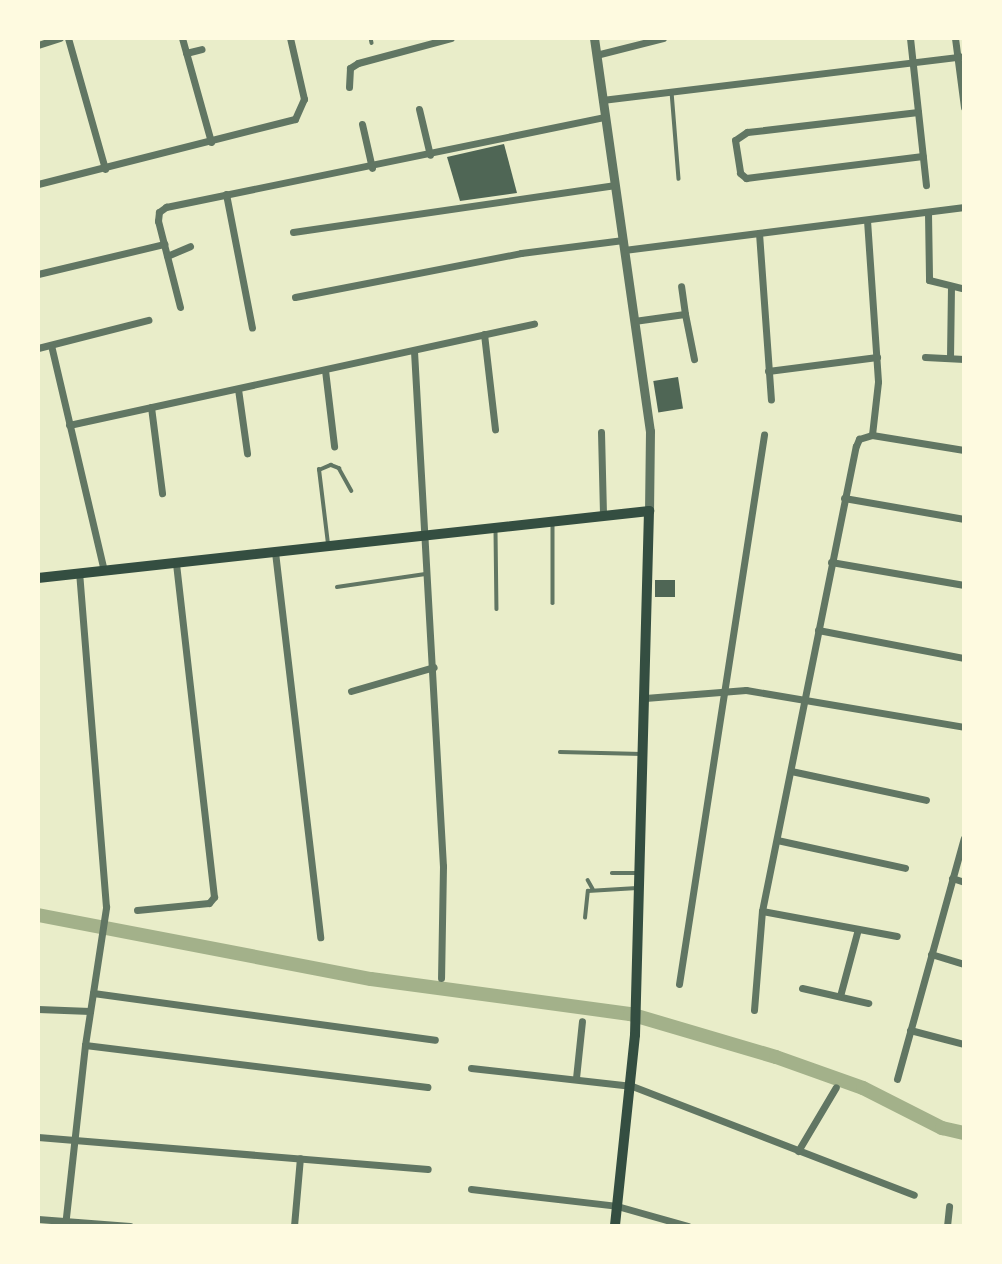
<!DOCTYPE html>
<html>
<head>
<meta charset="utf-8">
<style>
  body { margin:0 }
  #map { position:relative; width:1002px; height:1264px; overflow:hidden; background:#e9edc9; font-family:"IBM Plex Sans",sans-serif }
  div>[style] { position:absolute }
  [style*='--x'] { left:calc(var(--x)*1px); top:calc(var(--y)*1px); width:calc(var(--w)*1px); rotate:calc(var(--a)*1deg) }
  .canal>* { height:14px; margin:-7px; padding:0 7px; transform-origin:7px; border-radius:7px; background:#a3b18a }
  .building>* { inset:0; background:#4f6655; transform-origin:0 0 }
  .service>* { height:3.5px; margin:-1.75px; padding:0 1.75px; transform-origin:1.75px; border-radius:1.75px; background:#617663 }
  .minor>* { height:7px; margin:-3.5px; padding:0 3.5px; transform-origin:3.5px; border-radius:3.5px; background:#617663 }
  .tertiary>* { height:9px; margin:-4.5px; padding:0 4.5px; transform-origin:4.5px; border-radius:4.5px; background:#617663 }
  .secondary>* { height:10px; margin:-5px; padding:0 5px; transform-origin:5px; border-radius:5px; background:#344e41 }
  span { translate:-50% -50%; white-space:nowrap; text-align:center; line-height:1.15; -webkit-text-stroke:7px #fefae0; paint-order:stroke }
  .frame { position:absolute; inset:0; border:40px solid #fefae0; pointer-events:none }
</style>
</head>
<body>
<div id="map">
  <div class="canal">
    <i style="--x:38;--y:915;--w:339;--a:10.9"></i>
    <i style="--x:371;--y:979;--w:261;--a:7.7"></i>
    <i style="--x:630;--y:1014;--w:152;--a:16.4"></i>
    <i style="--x:776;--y:1057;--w:92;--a:19.6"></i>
    <i style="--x:863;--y:1088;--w:89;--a:26.9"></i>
    <i style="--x:942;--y:1128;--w:23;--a:13"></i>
  </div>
  <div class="building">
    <i style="clip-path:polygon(504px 144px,517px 193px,460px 201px,447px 157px)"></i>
    <i style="left:678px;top:377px;width:32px;height:25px;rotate:81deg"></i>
    <i style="left:655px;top:580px;width:20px;height:17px"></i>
  </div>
  <div class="service">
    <i style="--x:371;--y:38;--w:5;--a:79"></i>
    <i style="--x:672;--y:92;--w:87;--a:85.4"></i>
    <i style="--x:553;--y:525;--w:78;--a:90"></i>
    <i style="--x:496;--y:531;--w:78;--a:89.3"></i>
    <i style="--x:328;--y:544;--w:75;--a:-96.9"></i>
    <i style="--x:319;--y:470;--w:13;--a:-23"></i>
    <i style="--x:331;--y:465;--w:9;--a:21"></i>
    <i style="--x:339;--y:468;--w:26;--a:61"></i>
    <i style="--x:337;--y:587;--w:89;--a:-8.4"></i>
    <i style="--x:560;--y:752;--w:82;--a:1.4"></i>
    <i style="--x:612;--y:873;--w:26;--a:0"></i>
    <i style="--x:588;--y:880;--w:10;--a:61"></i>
    <i style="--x:585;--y:918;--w:27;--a:-84"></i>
    <i style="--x:588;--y:891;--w:49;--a:-3.5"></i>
  </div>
  <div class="minor">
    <i style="--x:68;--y:38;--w:136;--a:74.2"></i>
    <i style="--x:182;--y:38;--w:108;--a:74.4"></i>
    <i style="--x:910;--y:38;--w:148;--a:83.8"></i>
    <i style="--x:955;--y:38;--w:70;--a:82.6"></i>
    <i style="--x:38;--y:45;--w:23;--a:-18"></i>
    <i style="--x:186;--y:53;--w:16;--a:-14"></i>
    <i style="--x:596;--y:55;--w:69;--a:-14.2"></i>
    <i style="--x:349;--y:87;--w:19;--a:-87"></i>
    <i style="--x:350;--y:68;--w:9;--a:-32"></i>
    <i style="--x:358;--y:63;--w:96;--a:-15"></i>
    <i style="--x:602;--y:100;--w:365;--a:-6.9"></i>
    <i style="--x:419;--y:109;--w:47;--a:76.6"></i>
    <i style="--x:918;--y:112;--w:172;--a:173.3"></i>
    <i style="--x:747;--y:132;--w:14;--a:146"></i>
    <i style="--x:735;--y:140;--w:33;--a:81"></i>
    <i style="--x:740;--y:173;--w:8;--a:40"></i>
    <i style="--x:746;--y:178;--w:178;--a:-7.1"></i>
    <i style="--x:362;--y:124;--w:45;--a:77.2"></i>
    <i style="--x:38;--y:184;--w:265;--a:-14.2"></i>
    <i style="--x:295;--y:119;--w:22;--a:-66"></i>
    <i style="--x:304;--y:99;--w:63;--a:-102.9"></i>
    <i style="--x:226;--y:194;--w:136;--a:79"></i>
    <i style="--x:928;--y:213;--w:67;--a:89.1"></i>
    <i style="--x:929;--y:280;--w:36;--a:14"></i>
    <i style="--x:867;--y:220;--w:162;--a:86.1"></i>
    <i style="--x:878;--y:382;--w:53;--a:96.5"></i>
    <i style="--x:293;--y:232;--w:324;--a:-8.3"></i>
    <i style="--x:759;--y:233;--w:167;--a:85.9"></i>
    <i style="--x:624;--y:250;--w:343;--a:-7.2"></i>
    <i style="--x:167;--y:256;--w:25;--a:-23"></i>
    <i style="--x:38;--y:274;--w:130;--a:-13.4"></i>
    <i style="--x:295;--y:297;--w:230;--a:-11"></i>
    <i style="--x:521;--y:253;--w:103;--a:-7.3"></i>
    <i style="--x:180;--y:307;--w:89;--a:-104.3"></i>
    <i style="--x:158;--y:221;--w:9;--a:-84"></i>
    <i style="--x:159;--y:212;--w:9;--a:-36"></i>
    <i style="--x:166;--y:207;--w:448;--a:-11.6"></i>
    <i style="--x:685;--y:314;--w:46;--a:78.7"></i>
    <i style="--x:634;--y:321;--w:51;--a:-7.8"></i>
    <i style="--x:685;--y:314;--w:28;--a:-98"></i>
    <i style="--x:484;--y:334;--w:96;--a:83.4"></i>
    <i style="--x:51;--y:345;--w:232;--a:76.8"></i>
    <i style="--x:38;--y:348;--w:114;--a:-14.3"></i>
    <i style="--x:414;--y:351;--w:516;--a:86.78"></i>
    <i style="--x:443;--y:866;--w:112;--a:91"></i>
    <i style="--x:925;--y:357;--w:39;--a:3"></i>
    <i style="--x:950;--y:358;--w:69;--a:-89.2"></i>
    <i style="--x:325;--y:370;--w:77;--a:83.2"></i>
    <i style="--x:768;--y:371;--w:110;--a:-7.3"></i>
    <i style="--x:238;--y:389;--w:65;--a:82"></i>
    <i style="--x:151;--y:407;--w:87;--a:82.7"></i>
    <i style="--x:69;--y:425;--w:476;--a:-12.3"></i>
    <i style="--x:601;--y:432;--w:84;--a:88.6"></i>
    <i style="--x:844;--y:498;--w:122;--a:9.9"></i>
    <i style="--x:275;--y:552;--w:388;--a:83.3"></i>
    <i style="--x:831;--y:562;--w:135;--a:9.8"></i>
    <i style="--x:818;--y:630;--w:149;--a:10.9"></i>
    <i style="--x:351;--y:691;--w:86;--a:-16.1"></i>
    <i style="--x:645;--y:698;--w:101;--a:-4.5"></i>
    <i style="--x:746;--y:690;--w:221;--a:9.6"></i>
    <i style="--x:791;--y:771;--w:138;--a:12.1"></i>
    <i style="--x:777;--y:840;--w:131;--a:12.3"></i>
    <i style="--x:952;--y:878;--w:13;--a:18"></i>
    <i style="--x:137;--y:910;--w:72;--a:-5.6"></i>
    <i style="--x:209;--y:903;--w:8;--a:-50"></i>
    <i style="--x:214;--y:897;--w:336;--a:-96.5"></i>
    <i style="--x:762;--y:911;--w:137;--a:10.5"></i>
    <i style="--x:931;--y:954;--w:34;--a:17"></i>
    <i style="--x:679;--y:984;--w:556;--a:-81.2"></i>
    <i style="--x:802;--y:988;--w:68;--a:12.8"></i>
    <i style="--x:93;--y:993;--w:345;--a:7.8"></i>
    <i style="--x:840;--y:996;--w:69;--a:-75"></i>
    <i style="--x:38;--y:1009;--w:52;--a:2.2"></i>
    <i style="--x:754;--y:1010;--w:99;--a:-85.4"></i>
    <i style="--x:762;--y:911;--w:474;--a:-78.6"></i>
    <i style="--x:856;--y:446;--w:8;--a:-67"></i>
    <i style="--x:859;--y:439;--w:14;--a:-17"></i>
    <i style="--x:872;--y:435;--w:93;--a:9.3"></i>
    <i style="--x:910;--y:1030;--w:56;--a:14.5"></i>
    <i style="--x:85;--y:1045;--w:345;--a:7"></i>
    <i style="--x:471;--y:1068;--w:162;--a:6.4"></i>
    <i style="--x:632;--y:1086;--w:302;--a:21.1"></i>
    <i style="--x:576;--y:1078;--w:57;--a:-84"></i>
    <i style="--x:897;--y:1079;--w:250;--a:-74.5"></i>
    <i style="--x:38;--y:1137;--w:391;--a:4.7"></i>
    <i style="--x:798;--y:1151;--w:74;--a:-59.3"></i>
    <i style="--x:471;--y:1189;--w:147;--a:6.6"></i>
    <i style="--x:617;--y:1206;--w:74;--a:15.7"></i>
    <i style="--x:38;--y:1219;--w:92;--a:4.4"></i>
    <i style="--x:65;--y:1226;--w:182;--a:-83.7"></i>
    <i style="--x:85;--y:1045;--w:140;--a:-81.3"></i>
    <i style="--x:106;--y:907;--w:334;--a:-94.6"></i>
    <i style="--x:294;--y:1226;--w:68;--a:-85"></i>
    <i style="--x:947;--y:1226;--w:20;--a:-84"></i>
  </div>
  <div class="tertiary">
    <i style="--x:594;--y:38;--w:397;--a:81.9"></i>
    <i style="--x:650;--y:431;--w:80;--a:90.7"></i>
  </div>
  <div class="secondary">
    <i style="--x:38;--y:578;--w:615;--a:-6.26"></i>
    <i style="--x:649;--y:511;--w:524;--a:91.53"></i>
    <i style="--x:635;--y:1035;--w:192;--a:96"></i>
  </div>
  <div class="frame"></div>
</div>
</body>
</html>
